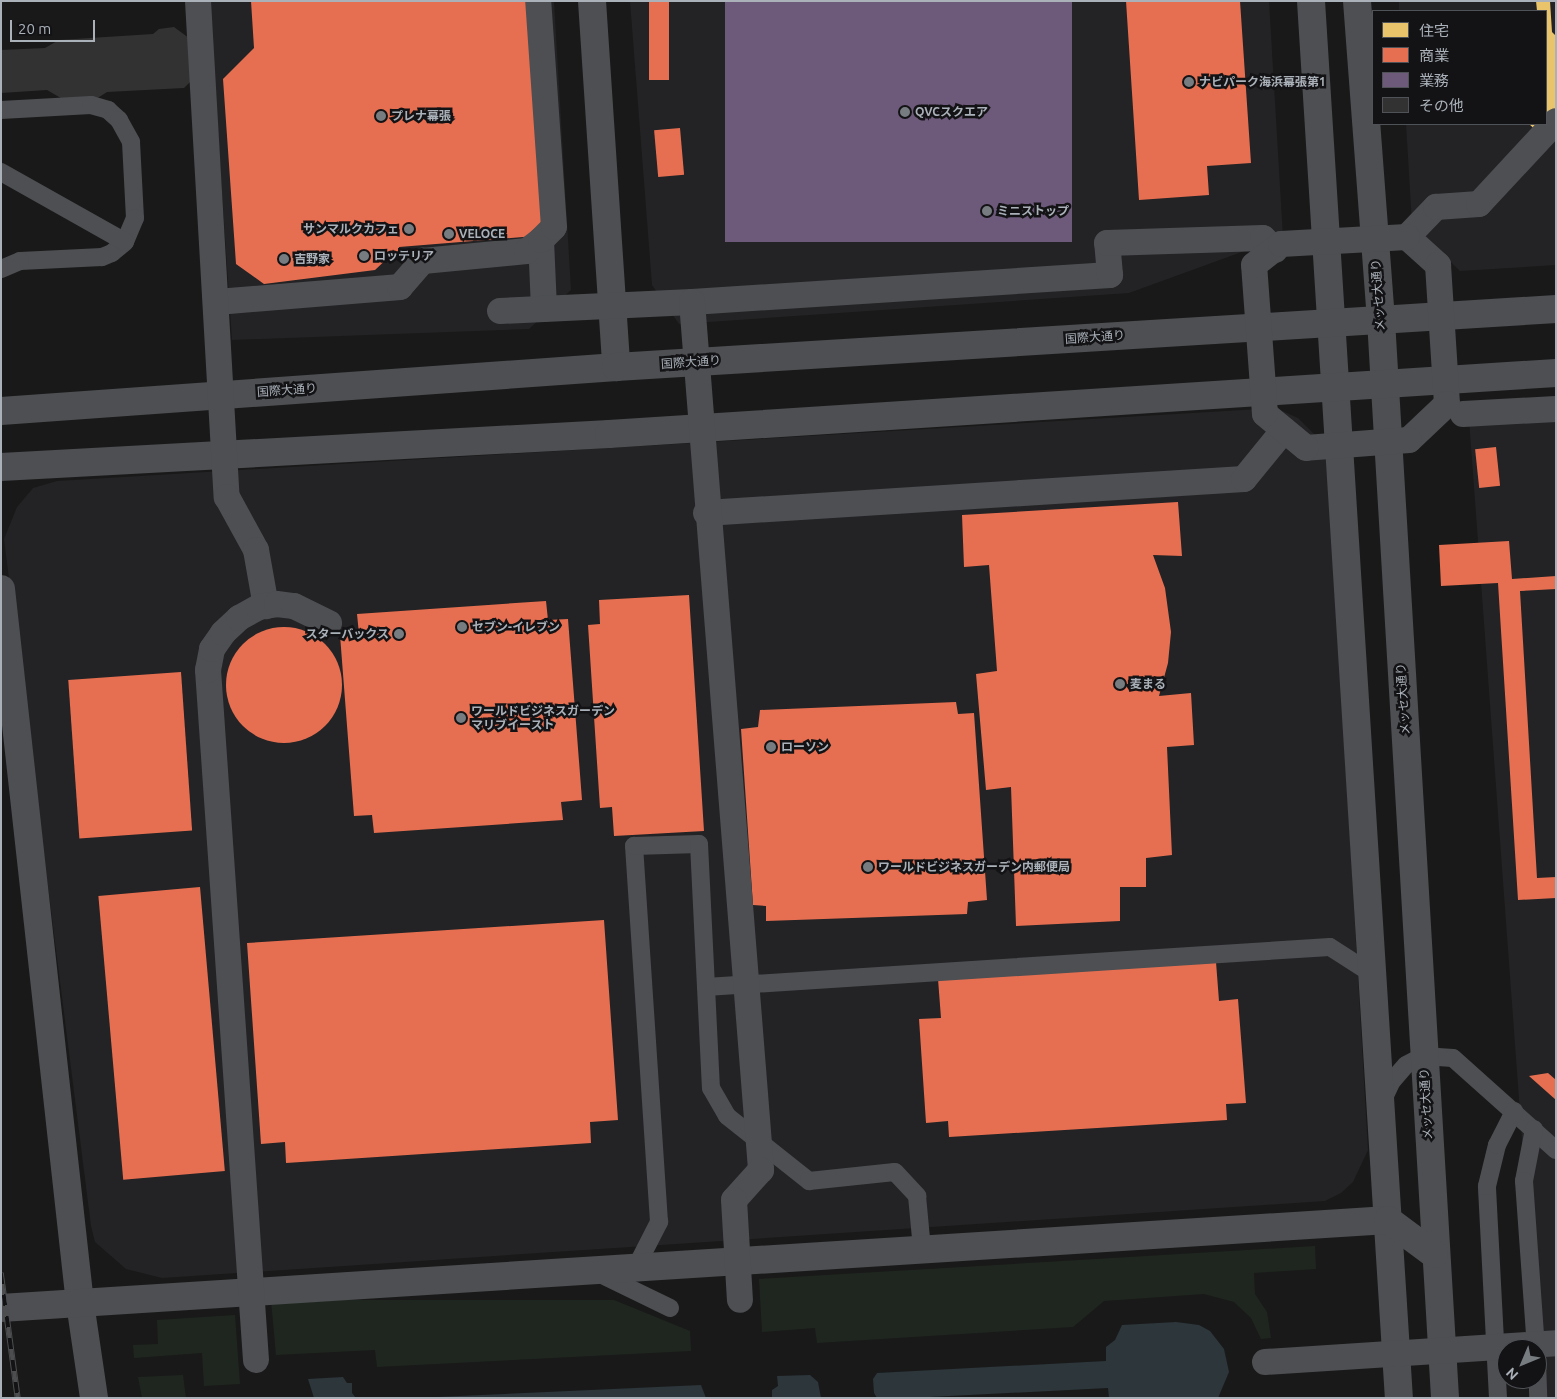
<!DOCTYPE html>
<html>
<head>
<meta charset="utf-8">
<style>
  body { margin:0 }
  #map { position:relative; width:1557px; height:1399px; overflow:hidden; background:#191919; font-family:Ubuntu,"Noto Sans JP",sans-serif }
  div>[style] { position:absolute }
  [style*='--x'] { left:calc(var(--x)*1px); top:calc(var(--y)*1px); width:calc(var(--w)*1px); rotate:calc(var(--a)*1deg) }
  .built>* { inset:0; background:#232325 }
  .green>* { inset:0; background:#1f261f }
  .water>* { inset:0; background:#2c363b }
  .homes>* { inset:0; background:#e9c46a }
  .shops>* { inset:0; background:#e76f51; transform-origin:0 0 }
  .round { border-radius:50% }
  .offices>* { inset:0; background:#6d597a; transform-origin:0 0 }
  .building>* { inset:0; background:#323233 }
  .service>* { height:18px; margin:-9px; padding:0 9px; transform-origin:9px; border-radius:9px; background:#4d4f52 }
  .pedestrian>* { height:26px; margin:-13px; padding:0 13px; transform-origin:13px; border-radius:13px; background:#4d4f52 }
  .minor>* { height:28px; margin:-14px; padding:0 14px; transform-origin:14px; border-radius:14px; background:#4d4f52 }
  .tertiary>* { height:28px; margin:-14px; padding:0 14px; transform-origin:14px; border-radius:14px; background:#4d4f52 }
  .rail>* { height:5.5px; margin-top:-2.75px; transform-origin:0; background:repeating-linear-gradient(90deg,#131315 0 11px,#4d4e50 0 22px); box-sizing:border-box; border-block:1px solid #4d4e50 }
  .pedestrian-bridge>* { height:26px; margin:-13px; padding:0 13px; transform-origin:13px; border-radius:13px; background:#4d4f52 }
  .dots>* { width:14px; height:14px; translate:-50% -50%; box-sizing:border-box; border:2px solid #131315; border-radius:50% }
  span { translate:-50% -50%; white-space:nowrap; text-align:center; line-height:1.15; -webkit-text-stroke:5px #131315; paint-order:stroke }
  .poi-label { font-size:12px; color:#aab1b9; font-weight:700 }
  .left { translate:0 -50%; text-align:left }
  .right { translate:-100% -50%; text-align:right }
  .street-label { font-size:12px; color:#aab1b9 }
  .frame { position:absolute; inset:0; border:2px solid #aab1b9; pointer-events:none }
  .legend { position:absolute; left:1372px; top:10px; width:175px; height:115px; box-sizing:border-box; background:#131315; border:1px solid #4f5257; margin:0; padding:6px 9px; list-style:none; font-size:15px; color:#aab1b9 }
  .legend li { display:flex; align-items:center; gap:10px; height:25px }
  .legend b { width:25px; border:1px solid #4f5257 }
  .north { position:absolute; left:1497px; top:1339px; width:50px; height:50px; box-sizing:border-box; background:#131315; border:1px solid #4f5257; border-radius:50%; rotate:225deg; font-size:14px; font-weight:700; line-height:20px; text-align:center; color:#aab1b9 }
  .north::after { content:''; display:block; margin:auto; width:18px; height:22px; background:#777c81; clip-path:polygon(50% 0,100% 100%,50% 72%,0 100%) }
  .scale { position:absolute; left:10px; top:20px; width:85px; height:22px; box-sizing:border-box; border:2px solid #aab1b9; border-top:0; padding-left:6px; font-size:15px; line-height:18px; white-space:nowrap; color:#aab1b9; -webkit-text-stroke:4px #131315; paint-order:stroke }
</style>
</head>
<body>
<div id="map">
  <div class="built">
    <i style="clip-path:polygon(209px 1px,554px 1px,571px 290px,529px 329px,232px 340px)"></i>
    <i style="clip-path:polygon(630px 1px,1269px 1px,1283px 237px,1129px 293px,679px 324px,652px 285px)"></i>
    <i style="clip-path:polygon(1399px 1px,1556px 1px,1556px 265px,1460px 271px,1412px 224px,1406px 124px,1546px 124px,1546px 11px,1399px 11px)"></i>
    <i style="clip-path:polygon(1276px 408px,1298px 418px,1318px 438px,1328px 459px,1368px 1150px,1353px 1182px,1341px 1193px,1325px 1201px,162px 1278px,126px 1269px,95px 1242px,91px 1226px,4px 539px,17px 507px,33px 488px,57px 481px)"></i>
    <i style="clip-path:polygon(1556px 414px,1556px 1398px,1541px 1398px,1469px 419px)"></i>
  </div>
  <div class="green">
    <i style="clip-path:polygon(1315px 1246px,1316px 1269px,1254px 1273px,1255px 1294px,1267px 1312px,1271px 1338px,1261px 1339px,1251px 1318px,1234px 1302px,1204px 1294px,1104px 1301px,1073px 1327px,817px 1343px,815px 1328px,762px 1332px,759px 1279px)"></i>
    <i style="clip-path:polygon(271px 1300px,614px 1300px,690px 1331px,691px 1351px,377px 1367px,375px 1350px,276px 1355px)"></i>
    <i style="clip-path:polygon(235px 1315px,240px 1384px,204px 1386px,202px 1353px,134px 1358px,133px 1345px,158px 1344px,157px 1320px)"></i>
    <i style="clip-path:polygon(183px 1375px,186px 1398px,142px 1398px,138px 1377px)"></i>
  </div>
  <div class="water">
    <i style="clip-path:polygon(1176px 1322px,1199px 1325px,1210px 1331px,1224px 1349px,1229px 1372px,1218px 1398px,1109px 1398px,1108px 1388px,910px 1398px,877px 1398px,874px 1393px,873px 1379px,877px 1373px,1106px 1361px,1106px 1347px,1115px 1340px,1122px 1325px)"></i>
    <i style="clip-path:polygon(810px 1375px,818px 1382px,821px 1398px,772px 1398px,772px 1390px,778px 1386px,777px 1376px)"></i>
    <i style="clip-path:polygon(343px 1377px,347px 1383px,352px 1383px,352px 1393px,356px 1398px,314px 1398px,308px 1379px)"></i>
    <i style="clip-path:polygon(701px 1385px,706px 1398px,414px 1398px)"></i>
  </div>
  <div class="homes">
    <i style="clip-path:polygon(1536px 1px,1550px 1px,1552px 32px,1556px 36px,1556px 135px,1549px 142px,1529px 124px,1546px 124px,1546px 11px,1537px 11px)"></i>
  </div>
  <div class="shops">
    <i style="clip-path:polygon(251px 1px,528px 1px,549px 222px,535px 236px,399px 247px,398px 254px,391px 255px,375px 270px,264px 284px,236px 264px,223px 79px,254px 48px)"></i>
    <i style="left:649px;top:1px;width:20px;height:79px"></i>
    <i style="clip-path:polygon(1126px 1px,1240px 1px,1251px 163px,1207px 166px,1209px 195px,1139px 200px)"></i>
    <i style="left:680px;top:128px;width:47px;height:26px;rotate:85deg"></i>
    <i style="left:1496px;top:447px;width:39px;height:21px;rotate:84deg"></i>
    <i style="clip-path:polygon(1178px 502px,1182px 556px,1153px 555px,1165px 588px,1171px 632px,1168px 663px,1159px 696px,1191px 693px,1194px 745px,1167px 747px,1172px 855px,1146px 858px,1146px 887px,1120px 887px,1120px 921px,1016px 926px,1011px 787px,986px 790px,976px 674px,997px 671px,989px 565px,964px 567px,962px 515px)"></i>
    <i style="clip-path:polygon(1509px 541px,1512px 579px,1556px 576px,1556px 589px,1520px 591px,1537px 878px,1556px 877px,1556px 898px,1518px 900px,1498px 583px,1441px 586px,1439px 545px)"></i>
    <i style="clip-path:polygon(689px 595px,704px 831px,614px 836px,612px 807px,600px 808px,588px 625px,600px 624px,599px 600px)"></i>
    <i style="clip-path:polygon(546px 601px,548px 620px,568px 619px,582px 800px,561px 802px,563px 820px,374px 833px,372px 815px,354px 816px,340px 635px,359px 634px,357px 614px)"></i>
    <i class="round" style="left:226px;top:627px;width:116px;height:116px"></i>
    <i style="left:181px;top:672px;width:159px;height:113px;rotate:86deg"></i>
    <i style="clip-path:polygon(956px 702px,958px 714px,974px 713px,987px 900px,968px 902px,967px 914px,766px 921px,766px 906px,753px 905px,741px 729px,758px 727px,760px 710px)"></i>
    <i style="left:200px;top:887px;width:285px;height:102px;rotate:85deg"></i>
    <i style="clip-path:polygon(604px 920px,618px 1120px,590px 1122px,591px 1143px,286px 1163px,285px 1142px,261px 1144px,247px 943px)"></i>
    <i style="clip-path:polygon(1216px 962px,1219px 1001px,1238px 999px,1246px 1103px,1226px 1104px,1227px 1120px,949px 1137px,948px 1121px,926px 1123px,919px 1019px,941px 1018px,938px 979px)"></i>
    <i style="clip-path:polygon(1548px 1073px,1556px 1080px,1556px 1100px,1529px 1076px)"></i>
  </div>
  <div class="offices">
    <i style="left:725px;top:1px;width:347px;height:241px"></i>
  </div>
  <div class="building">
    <i style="clip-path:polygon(174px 27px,197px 44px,199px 73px,184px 88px,107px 92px,96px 99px,66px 101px,47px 90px,1px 93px,1px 50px,45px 48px,59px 40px,153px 34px,159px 29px)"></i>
  </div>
  <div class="service">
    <i style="--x:1;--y:110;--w:90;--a:-3.2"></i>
    <i style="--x:91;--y:105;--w:18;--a:16"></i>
    <i style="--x:108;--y:110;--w:15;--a:42"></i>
    <i style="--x:119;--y:120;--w:25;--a:61"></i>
    <i style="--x:131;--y:142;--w:76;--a:87"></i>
    <i style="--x:135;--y:218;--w:26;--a:113"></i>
    <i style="--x:125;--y:242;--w:17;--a:140"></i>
    <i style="--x:112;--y:253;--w:11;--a:158"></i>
    <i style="--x:102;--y:257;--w:82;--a:177.2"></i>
    <i style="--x:20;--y:261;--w:21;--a:157"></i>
    <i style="--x:1;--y:172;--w:142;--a:29.4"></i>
    <i style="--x:706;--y:987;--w:625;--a:-3.67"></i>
    <i style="--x:1330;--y:947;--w:50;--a:32.7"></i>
    <i style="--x:1382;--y:1102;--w:23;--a:-65"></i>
    <i style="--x:1392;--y:1081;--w:21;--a:-49"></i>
    <i style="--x:1406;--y:1065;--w:19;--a:-28"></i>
    <i style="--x:1423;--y:1056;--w:30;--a:4"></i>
    <i style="--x:1453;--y:1058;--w:138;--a:41.8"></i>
    <i style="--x:1534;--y:1129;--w:53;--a:100.9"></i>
    <i style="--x:1524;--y:1181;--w:168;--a:85.9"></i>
    <i style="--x:636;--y:1267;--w:51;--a:-62.9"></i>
    <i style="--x:659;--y:1222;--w:377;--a:-93.8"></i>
    <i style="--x:634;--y:846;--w:65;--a:-1.8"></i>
    <i style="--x:699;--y:844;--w:244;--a:87.2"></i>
    <i style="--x:711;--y:1088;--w:32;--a:60"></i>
    <i style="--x:727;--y:1116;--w:105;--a:38.4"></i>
    <i style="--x:809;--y:1181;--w:86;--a:-6"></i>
    <i style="--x:895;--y:1172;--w:33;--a:47"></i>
    <i style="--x:917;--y:1196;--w:53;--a:84.6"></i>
    <i style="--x:598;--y:1273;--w:80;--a:25.9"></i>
    <i style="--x:1537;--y:1361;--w:37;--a:88"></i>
    <i style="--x:1498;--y:1398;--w:212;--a:-93"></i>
    <i style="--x:1487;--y:1186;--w:42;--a:-76.3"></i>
    <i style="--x:1497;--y:1145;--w:38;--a:-63"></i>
  </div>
  <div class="pedestrian">
    <i style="--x:1407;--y:237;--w:42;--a:-46"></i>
    <i style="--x:1436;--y:207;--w:43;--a:-4"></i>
    <i style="--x:1479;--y:204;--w:113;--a:-47.1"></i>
    <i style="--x:541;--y:240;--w:69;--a:87.5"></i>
    <i style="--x:217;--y:302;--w:184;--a:-4.7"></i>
    <i style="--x:400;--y:287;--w:35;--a:-49"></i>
    <i style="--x:423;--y:261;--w:104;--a:-5.5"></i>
    <i style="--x:527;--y:251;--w:18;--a:-38"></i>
    <i style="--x:541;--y:240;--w:18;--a:-45"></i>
    <i style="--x:554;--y:227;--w:227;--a:-94"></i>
    <i style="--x:692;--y:302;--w:419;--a:-3.7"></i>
    <i style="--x:1110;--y:275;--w:32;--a:-95"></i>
    <i style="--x:1107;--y:243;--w:156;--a:-1.8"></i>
    <i style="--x:1263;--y:238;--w:17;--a:45"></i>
    <i style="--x:1463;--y:414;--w:93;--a:-3.1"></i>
    <i style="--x:706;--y:513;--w:539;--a:-3.62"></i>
    <i style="--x:1244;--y:479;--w:63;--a:-50.8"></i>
  </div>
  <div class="minor">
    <i style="--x:1;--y:589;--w:718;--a:83.69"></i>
    <i style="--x:80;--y:1303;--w:96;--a:81.6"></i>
  </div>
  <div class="tertiary">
    <i style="--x:592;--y:1;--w:367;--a:86.2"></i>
    <i style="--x:1311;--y:1;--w:1400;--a:86.4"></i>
    <i style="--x:1357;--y:1;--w:320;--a:85.7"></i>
    <i style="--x:1381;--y:320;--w:1080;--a:86.6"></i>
    <i style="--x:1;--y:411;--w:617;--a:-4.09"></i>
    <i style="--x:616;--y:367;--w:942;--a:-3.53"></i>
    <i style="--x:1;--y:467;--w:609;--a:-3.11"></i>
    <i style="--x:609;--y:434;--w:949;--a:-3.69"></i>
    <i style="--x:1;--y:1308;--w:1390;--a:-3.63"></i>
    <i style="--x:1388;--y:1220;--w:57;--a:36.5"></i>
  </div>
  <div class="rail">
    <i style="--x:1;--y:1273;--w:126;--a:82.3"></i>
  </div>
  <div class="pedestrian-bridge">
    <i style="--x:198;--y:1;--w:497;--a:86.7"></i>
    <i style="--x:227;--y:497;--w:60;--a:61.3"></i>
    <i style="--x:256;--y:550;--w:57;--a:79.9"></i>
    <i style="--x:1407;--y:237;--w:42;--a:42.1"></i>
    <i style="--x:1438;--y:265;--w:139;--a:86.3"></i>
    <i style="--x:1447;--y:404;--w:52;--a:136.5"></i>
    <i style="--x:1409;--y:440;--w:103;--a:175.6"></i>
    <i style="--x:1306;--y:448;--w:53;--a:-140.3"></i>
    <i style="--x:1265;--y:414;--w:149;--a:-94.2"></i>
    <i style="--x:1254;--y:265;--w:34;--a:-38"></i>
    <i style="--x:1281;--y:244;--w:126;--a:-3.2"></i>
    <i style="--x:500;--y:311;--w:192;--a:-2.7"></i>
    <i style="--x:692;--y:302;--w:871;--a:85.45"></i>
    <i style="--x:761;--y:1170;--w:40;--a:132"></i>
    <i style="--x:734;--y:1200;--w:100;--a:86.6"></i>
    <i style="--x:256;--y:1360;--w:692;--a:-93.98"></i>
    <i style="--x:208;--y:670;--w:21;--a:-79"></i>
    <i style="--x:212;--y:649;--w:19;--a:-55"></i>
    <i style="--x:223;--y:633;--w:22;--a:-43"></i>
    <i style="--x:239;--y:618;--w:23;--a:-29"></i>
    <i style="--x:259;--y:607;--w:18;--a:-9"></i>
    <i style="--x:277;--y:604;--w:17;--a:7"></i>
    <i style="--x:294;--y:606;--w:39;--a:26"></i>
    <i style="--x:1265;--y:1362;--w:292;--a:-3.7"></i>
  </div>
  <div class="dots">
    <i style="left:1189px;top:82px;background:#777c81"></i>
    <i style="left:905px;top:112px;background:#777c81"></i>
    <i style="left:381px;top:116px;background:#777c81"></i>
    <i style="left:987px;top:211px;background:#777c81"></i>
    <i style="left:409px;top:229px;background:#777c81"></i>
    <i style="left:449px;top:234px;background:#777c81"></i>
    <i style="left:364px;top:256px;background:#777c81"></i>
    <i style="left:284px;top:259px;background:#777c81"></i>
    <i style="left:462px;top:627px;background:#777c81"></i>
    <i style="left:399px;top:634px;background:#777c81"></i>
    <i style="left:1120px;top:684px;background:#777c81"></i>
    <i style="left:461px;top:718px;background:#777c81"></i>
    <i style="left:771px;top:747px;background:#777c81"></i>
    <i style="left:868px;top:867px;background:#777c81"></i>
  </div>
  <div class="poi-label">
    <span class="left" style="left:1199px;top:82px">ナビパーク海浜幕張第1</span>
    <span class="left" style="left:915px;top:112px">QVCスクエア</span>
    <span class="left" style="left:391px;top:116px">プレナ幕張</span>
    <span class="left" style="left:997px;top:211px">ミニストップ</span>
    <span class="right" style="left:399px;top:229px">サンマルクカフェ</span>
    <span class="left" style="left:459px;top:234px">VELOCE</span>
    <span class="left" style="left:374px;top:256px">ロッテリア</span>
    <span class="left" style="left:294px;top:259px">吉野家</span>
    <span class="left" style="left:472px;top:627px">セブン-イレブン</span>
    <span class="right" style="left:389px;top:634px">スターバックス</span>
    <span class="left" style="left:1130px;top:684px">麦まる</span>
    <span class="left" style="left:471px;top:718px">ワールドビジネスガーデン<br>マリブイースト</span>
    <span class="left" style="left:781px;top:747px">ローソン</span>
    <span class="left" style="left:878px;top:867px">ワールドビジネスガーデン内郵便局</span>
  </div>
  <div class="street-label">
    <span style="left:1378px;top:295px;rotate:-94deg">メッセ大通り</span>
    <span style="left:1095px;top:337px;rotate:-4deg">国際大通り</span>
    <span style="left:691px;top:362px;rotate:-4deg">国際大通り</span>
    <span style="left:287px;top:390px;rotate:-4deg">国際大通り</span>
    <span style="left:1403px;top:699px;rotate:-94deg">メッセ大通り</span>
    <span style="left:1426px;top:1104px;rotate:-93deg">メッセ大通り</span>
  </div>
  <div class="frame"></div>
  <ul class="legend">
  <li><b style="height:14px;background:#e9c46a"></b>住宅</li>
  <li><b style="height:14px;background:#e76f51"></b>商業</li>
  <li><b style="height:14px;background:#6d597a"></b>業務</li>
  <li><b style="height:14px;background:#323233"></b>その他</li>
  </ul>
  <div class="north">N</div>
  <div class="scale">20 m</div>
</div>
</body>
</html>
